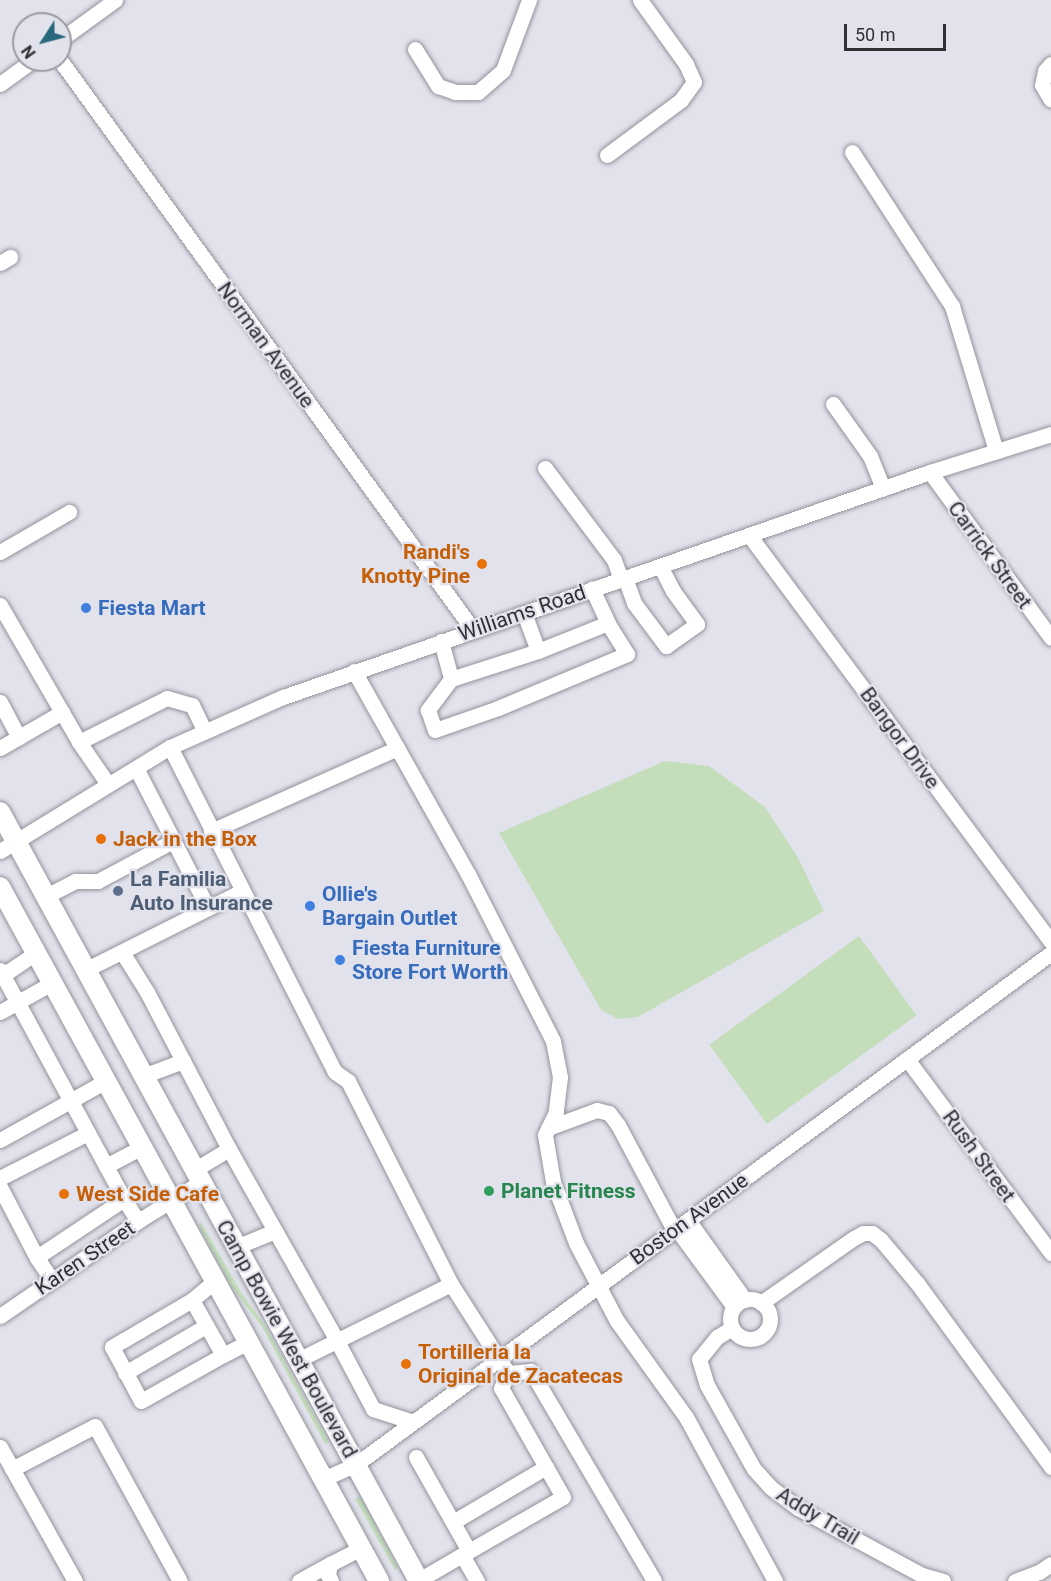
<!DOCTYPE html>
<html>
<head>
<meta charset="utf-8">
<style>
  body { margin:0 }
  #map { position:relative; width:1051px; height:1581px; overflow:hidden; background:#e2e2ec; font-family:Roboto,sans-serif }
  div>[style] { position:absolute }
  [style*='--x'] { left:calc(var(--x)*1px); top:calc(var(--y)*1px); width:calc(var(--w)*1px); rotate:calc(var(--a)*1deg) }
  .green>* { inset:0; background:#c4debc; transform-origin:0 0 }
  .roads { filter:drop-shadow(0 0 2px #93939c) drop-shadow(0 0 2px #93939c) }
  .minor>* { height:15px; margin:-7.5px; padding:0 7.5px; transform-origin:7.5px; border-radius:7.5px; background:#fff }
  .minor>.ring { margin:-7.5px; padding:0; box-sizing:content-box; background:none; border:15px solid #fff; border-radius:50% }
  .major>* { height:20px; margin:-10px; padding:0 10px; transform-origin:10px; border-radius:10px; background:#fff }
  .dots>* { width:16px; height:16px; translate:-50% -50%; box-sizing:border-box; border:3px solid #e2e2ec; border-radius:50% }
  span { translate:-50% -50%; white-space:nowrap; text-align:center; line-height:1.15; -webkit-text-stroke:4.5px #e2e2ec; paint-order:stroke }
  .street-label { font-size:21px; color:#303034 }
  .food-label { font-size:21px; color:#c56008; font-weight:700 }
  .right { translate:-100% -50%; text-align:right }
  .left { translate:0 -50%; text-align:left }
  .shop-label { font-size:21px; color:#366cbe; font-weight:700 }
  .service-label { font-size:21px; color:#4e5e75; font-weight:700 }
  .leisure-label { font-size:21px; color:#27864d; font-weight:700 }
  .north { position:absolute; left:12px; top:12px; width:60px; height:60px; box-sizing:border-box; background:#e2e2ec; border:2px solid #9b9ba2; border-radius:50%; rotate:234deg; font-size:16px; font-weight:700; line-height:24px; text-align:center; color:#303034 }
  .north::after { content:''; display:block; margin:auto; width:21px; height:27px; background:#28687d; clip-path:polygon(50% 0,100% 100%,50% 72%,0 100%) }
  .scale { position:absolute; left:844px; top:24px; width:102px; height:27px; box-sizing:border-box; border:3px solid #303034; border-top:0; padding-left:8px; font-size:18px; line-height:21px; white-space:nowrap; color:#303034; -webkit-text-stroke:4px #e2e2ec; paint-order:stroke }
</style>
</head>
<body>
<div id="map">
  <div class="green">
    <i style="clip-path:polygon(665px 761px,709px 766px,765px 807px,797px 856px,824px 911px,638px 1017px,618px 1019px,601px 1010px,596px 1001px,499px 833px)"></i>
    <i style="left:859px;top:936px;width:98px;height:185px;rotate:54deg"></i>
    <i style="clip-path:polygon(201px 1222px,241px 1292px,266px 1327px,329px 1442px,325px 1444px,262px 1327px,231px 1286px,198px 1224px)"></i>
    <i style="clip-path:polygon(360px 1496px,398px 1568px,395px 1570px,355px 1499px)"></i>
  </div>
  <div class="roads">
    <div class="minor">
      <i style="--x:60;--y:40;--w:68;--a:-36"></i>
      <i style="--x:415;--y:49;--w:44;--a:58.1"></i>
      <i style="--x:438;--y:86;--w:18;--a:19"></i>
      <i style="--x:455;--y:92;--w:23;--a:0"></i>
      <i style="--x:478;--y:92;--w:33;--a:-41"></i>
      <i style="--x:503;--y:70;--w:75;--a:-69.6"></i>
      <i style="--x:60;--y:60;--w:704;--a:54.07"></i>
      <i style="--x:1051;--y:64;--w:9;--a:131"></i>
      <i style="--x:1045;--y:71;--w:14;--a:102"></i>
      <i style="--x:1042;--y:85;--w:17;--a:59"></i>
      <i style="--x:0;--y:84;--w:41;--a:-36"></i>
      <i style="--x:852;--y:152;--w:184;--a:57"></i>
      <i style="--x:952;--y:306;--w:152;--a:73.1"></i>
      <i style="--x:607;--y:155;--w:92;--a:-36.6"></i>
      <i style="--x:681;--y:100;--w:22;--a:-54"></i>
      <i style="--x:694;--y:82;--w:20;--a:-114"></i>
      <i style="--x:686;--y:64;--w:79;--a:-125.7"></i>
      <i style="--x:0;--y:263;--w:12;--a:-31"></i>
      <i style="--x:833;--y:404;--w:64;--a:54.6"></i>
      <i style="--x:870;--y:456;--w:35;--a:68"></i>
      <i style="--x:545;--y:468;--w:115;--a:53.1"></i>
      <i style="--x:614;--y:560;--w:20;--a:70"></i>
      <i style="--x:930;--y:472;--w:205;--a:53.9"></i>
      <i style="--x:749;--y:535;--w:507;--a:53.42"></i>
      <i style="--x:0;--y:552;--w:80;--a:-30.1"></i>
      <i style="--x:625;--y:578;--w:27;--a:70"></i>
      <i style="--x:634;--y:603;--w:54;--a:53.3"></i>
      <i style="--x:666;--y:646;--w:38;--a:-35"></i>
      <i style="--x:697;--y:624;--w:41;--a:-126"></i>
      <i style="--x:673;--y:591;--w:28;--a:-117"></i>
      <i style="--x:0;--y:605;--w:158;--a:60"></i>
      <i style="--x:79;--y:742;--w:51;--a:55.4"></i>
      <i style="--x:441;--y:641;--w:39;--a:75"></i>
      <i style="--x:451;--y:679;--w:39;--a:127"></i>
      <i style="--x:428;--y:710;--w:21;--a:71"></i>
      <i style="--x:435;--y:730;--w:67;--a:-19.2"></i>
      <i style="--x:498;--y:708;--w:140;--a:-22.7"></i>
      <i style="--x:627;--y:654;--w:36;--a:-122"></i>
      <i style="--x:608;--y:623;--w:38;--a:-115"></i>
      <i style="--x:538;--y:651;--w:75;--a:-21.8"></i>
      <i style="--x:354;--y:671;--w:233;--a:60.7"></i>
      <i style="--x:468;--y:874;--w:187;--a:63"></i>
      <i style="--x:553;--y:1041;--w:37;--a:79"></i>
      <i style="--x:560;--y:1077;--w:35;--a:97"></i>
      <i style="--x:556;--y:1112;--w:25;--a:116"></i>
      <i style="--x:545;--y:1135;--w:48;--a:80.3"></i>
      <i style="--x:553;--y:1182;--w:65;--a:69.3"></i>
      <i style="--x:576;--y:1243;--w:88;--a:62.3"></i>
      <i style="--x:617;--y:1321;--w:118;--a:54.3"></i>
      <i style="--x:686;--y:1417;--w:187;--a:61.5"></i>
      <i style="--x:451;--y:679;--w:91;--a:-17.8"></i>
      <i style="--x:538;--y:651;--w:40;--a:-110.2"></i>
      <i style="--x:0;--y:702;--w:40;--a:62"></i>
      <i style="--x:79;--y:742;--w:98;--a:-26.6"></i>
      <i style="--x:167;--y:698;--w:26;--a:16"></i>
      <i style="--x:192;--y:705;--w:28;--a:64"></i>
      <i style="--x:170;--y:747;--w:364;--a:63.1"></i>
      <i style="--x:335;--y:1072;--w:16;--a:35"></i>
      <i style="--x:348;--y:1081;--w:228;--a:63.1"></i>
      <i style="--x:451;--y:1284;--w:171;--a:153.6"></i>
      <i style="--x:0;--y:748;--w:72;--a:-30.1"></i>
      <i style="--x:136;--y:768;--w:157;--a:62.8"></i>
      <i style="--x:211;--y:831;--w:204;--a:-24"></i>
      <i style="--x:0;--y:851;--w:199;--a:-31.5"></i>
      <i style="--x:170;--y:747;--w:124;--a:-23.9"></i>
      <i style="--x:283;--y:697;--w:685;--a:-19.18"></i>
      <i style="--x:930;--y:472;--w:127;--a:-17.4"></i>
      <i style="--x:46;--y:896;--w:33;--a:-27"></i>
      <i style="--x:75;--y:881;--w:23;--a:0"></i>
      <i style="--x:98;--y:881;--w:85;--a:-28.1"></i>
      <i style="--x:122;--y:952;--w:47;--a:58"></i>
      <i style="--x:147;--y:992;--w:177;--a:62.4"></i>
      <i style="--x:0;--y:970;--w:260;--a:61.6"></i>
      <i style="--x:85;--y:970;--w:176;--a:-26.7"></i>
      <i style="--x:3;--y:975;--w:40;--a:-34"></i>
      <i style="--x:0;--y:1012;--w:60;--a:-29.1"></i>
      <i style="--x:907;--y:1059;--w:242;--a:53.4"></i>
      <i style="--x:143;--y:1076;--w:43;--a:-20.6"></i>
      <i style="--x:548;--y:1128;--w:52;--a:-20.2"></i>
      <i style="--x:597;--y:1110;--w:12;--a:14"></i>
      <i style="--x:609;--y:1113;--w:15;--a:53"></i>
      <i style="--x:618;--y:1125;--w:119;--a:61.9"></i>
      <i style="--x:0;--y:1140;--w:121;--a:-29.1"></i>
      <i style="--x:106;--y:1166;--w:41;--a:-27.8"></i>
      <i style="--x:194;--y:1170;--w:41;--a:-31"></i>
      <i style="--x:229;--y:1149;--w:220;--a:60.6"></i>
      <i style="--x:337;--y:1341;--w:77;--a:62.1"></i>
      <i style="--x:373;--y:1409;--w:42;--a:18"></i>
      <i style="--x:0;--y:1178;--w:99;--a:-27.1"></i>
      <i style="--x:0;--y:1187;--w:80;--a:62.5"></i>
      <i style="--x:37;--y:1258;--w:27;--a:56"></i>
      <i style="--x:688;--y:1220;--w:98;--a:54.5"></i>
      <i style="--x:676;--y:1228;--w:98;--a:53.7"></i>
      <i style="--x:236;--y:1247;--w:42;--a:-22.3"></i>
      <i style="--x:37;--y:1257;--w:105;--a:-33.7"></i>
      <i style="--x:124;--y:1199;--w:26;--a:58"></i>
      <i style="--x:451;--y:1284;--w:106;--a:57.4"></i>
      <i style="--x:508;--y:1373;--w:23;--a:-5"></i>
      <i style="--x:531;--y:1371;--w:243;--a:59.6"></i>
      <i class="ring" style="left:730px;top:1299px;width:25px;height:25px"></i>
      <i style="--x:192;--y:1300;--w:93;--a:149.6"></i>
      <i style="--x:112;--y:1347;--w:61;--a:61.8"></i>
      <i style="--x:141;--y:1401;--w:94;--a:-29.3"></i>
      <i style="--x:223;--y:1355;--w:63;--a:-119.4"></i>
      <i style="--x:192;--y:1300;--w:30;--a:-40"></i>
      <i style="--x:761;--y:1303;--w:113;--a:-35"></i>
      <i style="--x:854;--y:1238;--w:10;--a:-29"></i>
      <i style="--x:863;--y:1233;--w:9;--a:0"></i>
      <i style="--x:872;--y:1233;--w:11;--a:38"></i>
      <i style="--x:881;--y:1240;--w:56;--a:50.1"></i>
      <i style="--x:917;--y:1283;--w:228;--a:53.9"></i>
      <i style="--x:0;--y:1316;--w:168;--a:-34.5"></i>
      <i style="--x:138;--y:1221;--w:74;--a:-31.8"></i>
      <i style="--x:732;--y:1328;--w:17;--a:149"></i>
      <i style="--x:717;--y:1337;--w:28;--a:129"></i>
      <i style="--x:699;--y:1359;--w:27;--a:73"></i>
      <i style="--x:707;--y:1385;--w:96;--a:60.8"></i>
      <i style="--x:754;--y:1469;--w:24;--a:48"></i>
      <i style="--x:770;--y:1487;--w:35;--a:37"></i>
      <i style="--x:798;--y:1508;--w:141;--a:28.4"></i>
      <i style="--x:922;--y:1575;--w:22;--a:16"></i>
      <i style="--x:223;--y:1355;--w:28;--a:-27"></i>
      <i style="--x:125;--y:1373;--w:94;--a:-30.1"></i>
      <i style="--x:0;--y:1447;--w:154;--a:60.8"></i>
      <i style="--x:416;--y:1457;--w:108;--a:60.6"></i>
      <i style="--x:12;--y:1469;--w:93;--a:-27.4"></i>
      <i style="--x:95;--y:1426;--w:177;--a:61.3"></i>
      <i style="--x:323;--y:1479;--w:35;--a:-24"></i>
      <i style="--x:355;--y:1465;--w:864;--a:-36.34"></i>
      <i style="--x:453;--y:1522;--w:108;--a:-30.6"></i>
      <i style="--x:462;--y:1555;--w:116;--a:-29.9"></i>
      <i style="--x:563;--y:1497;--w:125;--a:-119.6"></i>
      <i style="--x:501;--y:1388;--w:17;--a:-65"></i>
      <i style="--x:419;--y:1580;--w:50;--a:-30.2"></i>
      <i style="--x:462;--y:1555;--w:30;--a:60"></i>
      <i style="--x:299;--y:1581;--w:35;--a:-29"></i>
      <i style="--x:331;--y:1581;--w:7;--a:-117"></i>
      <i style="--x:328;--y:1575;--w:11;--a:-80"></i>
      <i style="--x:330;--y:1564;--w:35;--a:-27"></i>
      <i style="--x:1015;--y:1581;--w:26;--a:-21"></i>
      <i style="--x:1039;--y:1572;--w:14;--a:-34"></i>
    </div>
    <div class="major">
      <i style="--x:0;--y:812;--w:876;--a:61.42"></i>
      <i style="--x:0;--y:887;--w:791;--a:61.36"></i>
    </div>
  </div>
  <div class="dots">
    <i style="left:482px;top:564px;background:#e8710a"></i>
    <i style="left:86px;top:608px;background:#3f7fe0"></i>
    <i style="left:101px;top:839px;background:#e8710a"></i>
    <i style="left:118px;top:891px;background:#5c6f8a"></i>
    <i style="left:310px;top:906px;background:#3f7fe0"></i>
    <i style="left:340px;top:960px;background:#3f7fe0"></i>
    <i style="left:489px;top:1191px;background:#2e9e5b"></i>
    <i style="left:64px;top:1194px;background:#e8710a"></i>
    <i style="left:406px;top:1364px;background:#e8710a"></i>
  </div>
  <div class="street-label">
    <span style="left:266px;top:345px;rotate:54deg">Norman Avenue</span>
    <span style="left:990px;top:555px;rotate:54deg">Carrick Street</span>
    <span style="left:522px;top:613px;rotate:-19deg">Williams Road</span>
    <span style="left:900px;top:738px;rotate:54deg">Bangor Drive</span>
    <span style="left:979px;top:1156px;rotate:54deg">Rush Street</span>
    <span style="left:689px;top:1219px;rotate:-36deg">Boston Avenue</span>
    <span style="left:85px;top:1258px;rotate:-34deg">Karen Street</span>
    <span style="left:287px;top:1339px;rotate:61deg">Camp Bowie West Boulevard</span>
    <span style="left:818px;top:1516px;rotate:31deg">Addy Trail</span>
  </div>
  <div class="food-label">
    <span class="right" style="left:470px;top:564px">Randi's<br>Knotty Pine</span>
    <span class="left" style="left:113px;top:839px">Jack in the Box</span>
    <span class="left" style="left:76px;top:1194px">West Side Cafe</span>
    <span class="left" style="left:418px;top:1364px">Tortilleria la<br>Original de Zacatecas</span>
  </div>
  <div class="shop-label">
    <span class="left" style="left:98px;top:608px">Fiesta Mart</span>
    <span class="left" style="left:322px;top:906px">Ollie's<br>Bargain Outlet</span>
    <span class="left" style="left:352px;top:960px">Fiesta Furniture<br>Store Fort Worth</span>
  </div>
  <div class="service-label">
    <span class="left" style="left:130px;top:891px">La Familia<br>Auto Insurance</span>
  </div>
  <div class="leisure-label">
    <span class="left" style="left:501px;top:1191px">Planet Fitness</span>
  </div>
  <div class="north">N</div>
  <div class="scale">50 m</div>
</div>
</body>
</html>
